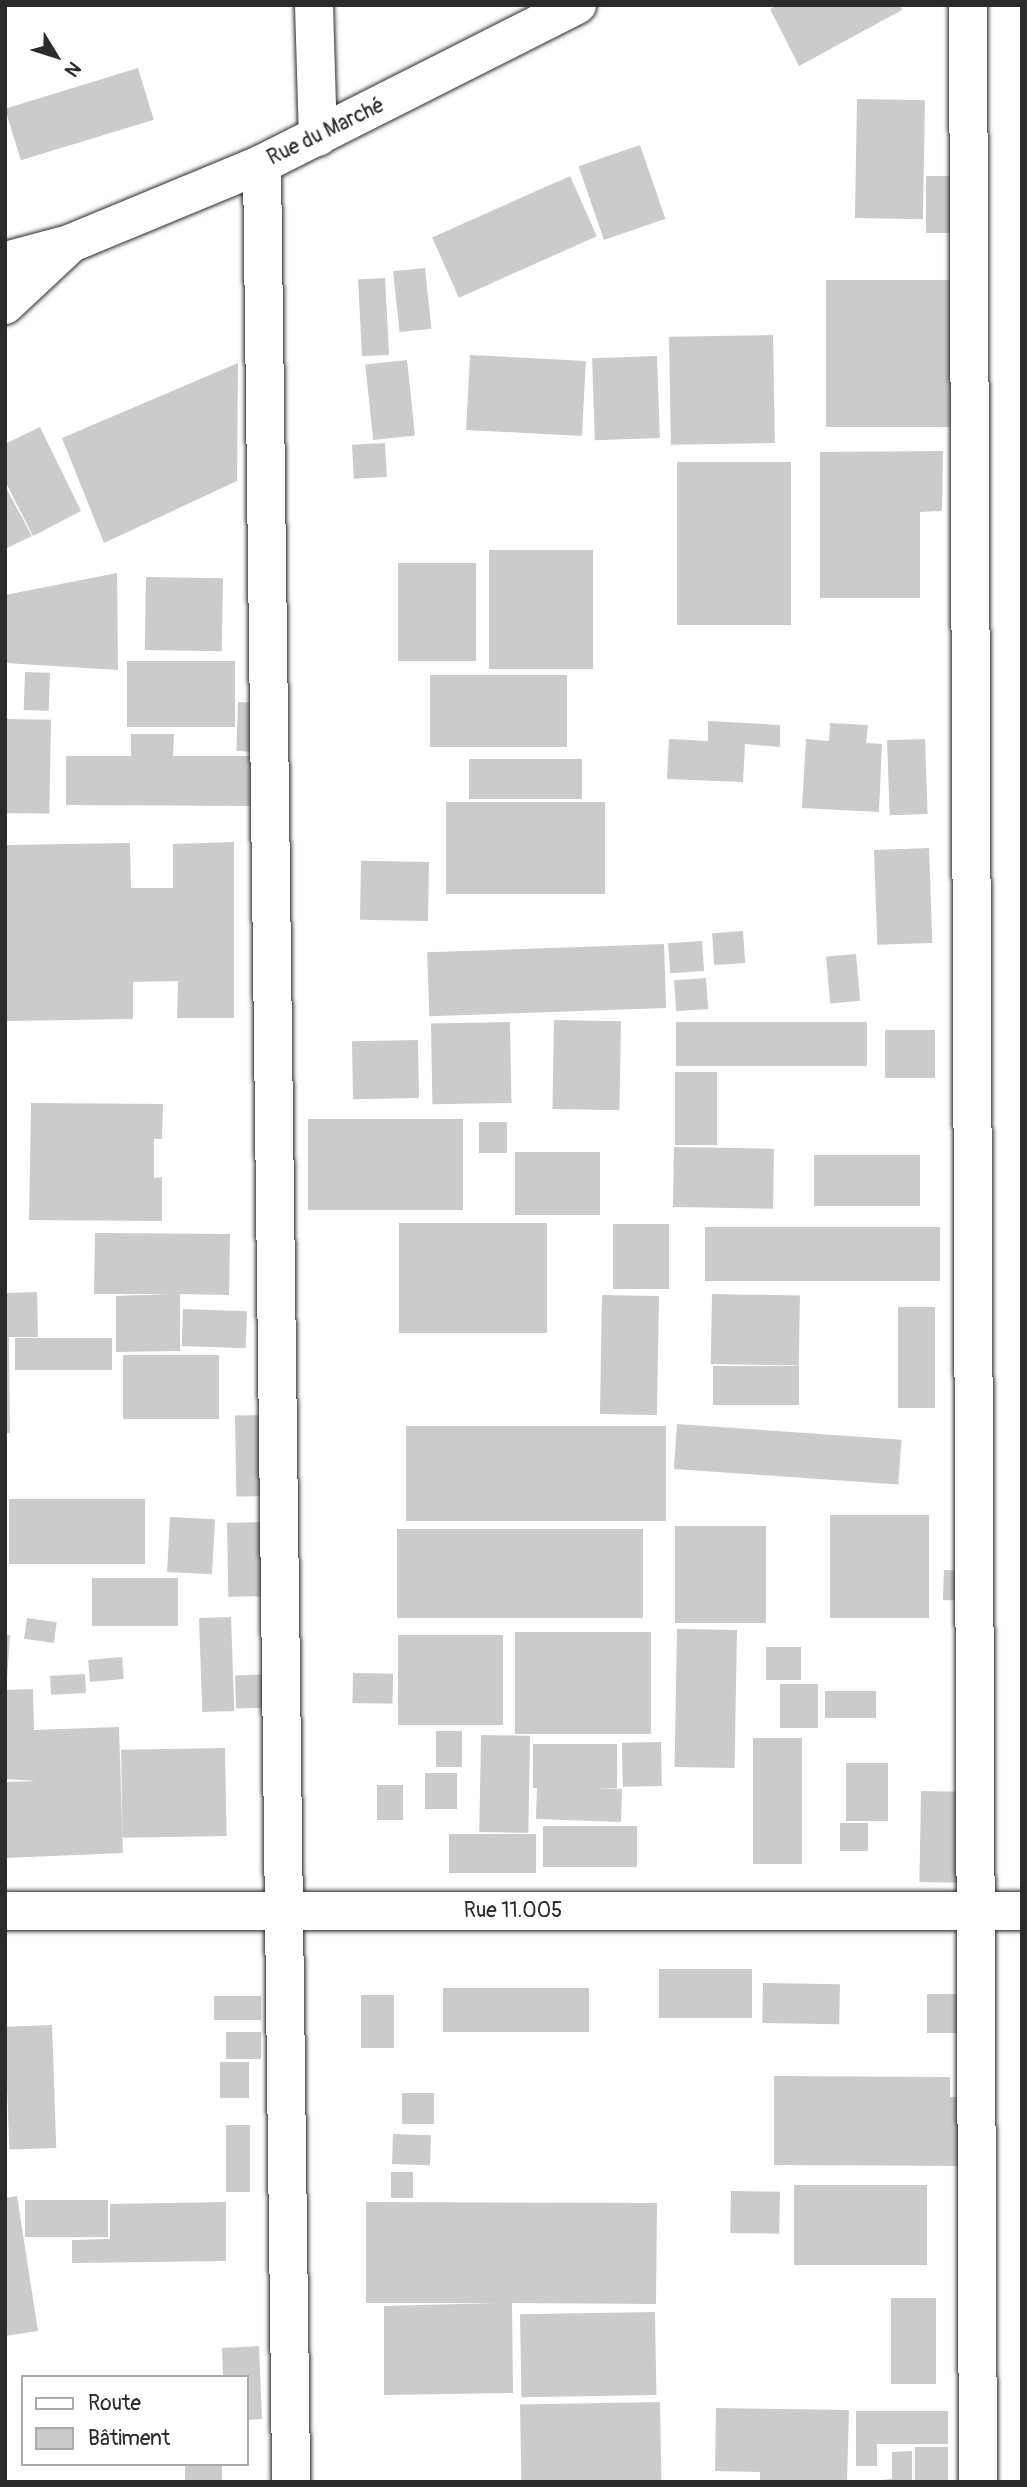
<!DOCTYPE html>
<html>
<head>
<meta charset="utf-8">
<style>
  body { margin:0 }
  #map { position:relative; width:1027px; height:2487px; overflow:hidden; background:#fff; font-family:Pangolin,sans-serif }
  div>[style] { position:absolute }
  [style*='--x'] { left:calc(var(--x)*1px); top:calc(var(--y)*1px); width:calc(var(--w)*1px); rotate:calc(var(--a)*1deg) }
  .building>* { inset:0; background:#cbcbcb; transform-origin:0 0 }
  .roads { filter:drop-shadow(0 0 2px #2b2b2b) drop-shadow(0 0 2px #2b2b2b) }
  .minor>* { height:38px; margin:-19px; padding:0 19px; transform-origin:19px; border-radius:19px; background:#fff }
  .secondary>* { height:38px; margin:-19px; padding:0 19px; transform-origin:19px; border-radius:19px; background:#fff }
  span { translate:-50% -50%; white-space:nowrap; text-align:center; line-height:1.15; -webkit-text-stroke:7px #fff; paint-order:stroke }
  .street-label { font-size:21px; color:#2b2b2b }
  .frame { position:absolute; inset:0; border:7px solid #2b2b2b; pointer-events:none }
  .legend { position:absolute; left:21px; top:2375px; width:228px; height:91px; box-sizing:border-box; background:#fff; border:2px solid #aaa; margin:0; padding:9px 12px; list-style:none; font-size:21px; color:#2b2b2b }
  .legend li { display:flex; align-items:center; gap:14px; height:35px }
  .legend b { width:35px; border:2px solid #aaa }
  .north { position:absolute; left:21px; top:21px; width:70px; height:70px; -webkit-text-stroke:5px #fff; paint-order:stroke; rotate:128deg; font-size:19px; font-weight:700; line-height:28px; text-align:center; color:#2b2b2b }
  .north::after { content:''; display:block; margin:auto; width:24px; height:32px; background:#2b2b2b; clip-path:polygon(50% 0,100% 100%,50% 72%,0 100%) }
</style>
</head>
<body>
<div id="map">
  <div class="building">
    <i style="clip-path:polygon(777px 5px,900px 5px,902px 10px,799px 66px,770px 9px)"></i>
    <i style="left:138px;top:68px;width:54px;height:139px;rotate:73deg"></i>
    <i style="left:857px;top:99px;width:68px;height:119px;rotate:1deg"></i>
    <i style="left:640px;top:145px;width:78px;height:65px;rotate:71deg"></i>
    <i style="left:570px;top:176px;width:66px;height:151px;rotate:66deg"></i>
    <i style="left:926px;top:176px;width:41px;height:57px"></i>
    <i style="left:425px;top:268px;width:61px;height:32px;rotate:84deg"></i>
    <i style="left:385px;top:278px;width:77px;height:27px;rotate:87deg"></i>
    <i style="left:826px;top:280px;width:135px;height:147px"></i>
    <i style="left:773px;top:335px;width:108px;height:104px;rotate:89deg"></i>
    <i style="left:470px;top:355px;width:116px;height:75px;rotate:3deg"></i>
    <i style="left:657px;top:356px;width:82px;height:65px;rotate:88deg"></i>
    <i style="left:407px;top:360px;width:76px;height:42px;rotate:84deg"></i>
    <i style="clip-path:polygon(238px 363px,237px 481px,104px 543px,62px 438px)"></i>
    <i style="clip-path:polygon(40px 427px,81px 511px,33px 536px,5px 481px,5px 444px)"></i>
    <i style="left:385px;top:443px;width:34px;height:33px;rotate:87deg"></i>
    <i style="clip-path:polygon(943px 451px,942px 511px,920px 512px,920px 598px,820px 598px,820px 452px)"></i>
    <i style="left:791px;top:462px;width:163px;height:114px;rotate:90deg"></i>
    <i style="clip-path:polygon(5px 486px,32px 536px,5px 549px)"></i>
    <i style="left:489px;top:550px;width:104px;height:119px"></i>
    <i style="left:398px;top:563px;width:78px;height:98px"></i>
    <i style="clip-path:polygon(117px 573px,118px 670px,5px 663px,5px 595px)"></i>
    <i style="left:146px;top:577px;width:77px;height:73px;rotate:1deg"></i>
    <i style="left:235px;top:661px;width:66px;height:108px;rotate:90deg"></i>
    <i style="left:25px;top:672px;width:25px;height:38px;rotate:2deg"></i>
    <i style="left:430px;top:675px;width:137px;height:72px"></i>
    <i style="left:238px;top:702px;width:37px;height:49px;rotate:2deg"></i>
    <i style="left:5px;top:719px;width:46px;height:94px;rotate:1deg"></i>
    <i style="clip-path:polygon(708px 721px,780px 725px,780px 747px,745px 744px,743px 782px,667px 779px,669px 739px,708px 741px)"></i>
    <i style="clip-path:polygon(830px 723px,868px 725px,866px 743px,882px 744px,879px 812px,802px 808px,806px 739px,829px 741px)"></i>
    <i style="clip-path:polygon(131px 734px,174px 734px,173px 756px,250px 756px,250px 806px,66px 805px,66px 756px,131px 756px)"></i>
    <i style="left:925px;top:739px;width:75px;height:38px;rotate:88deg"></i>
    <i style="left:469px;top:759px;width:113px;height:40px"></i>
    <i style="left:446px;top:802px;width:159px;height:92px"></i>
    <i style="clip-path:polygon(234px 842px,234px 1018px,177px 1018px,178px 981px,133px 982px,133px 1019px,7px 1021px,6px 845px,130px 843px,131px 888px,173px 888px,173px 844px)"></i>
    <i style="left:929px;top:848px;width:95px;height:55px;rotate:88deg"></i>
    <i style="left:429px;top:862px;width:59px;height:68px;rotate:91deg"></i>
    <i style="left:743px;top:931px;width:32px;height:31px;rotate:86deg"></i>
    <i style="left:702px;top:941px;width:30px;height:34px;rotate:86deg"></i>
    <i style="left:664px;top:944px;width:64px;height:237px;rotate:88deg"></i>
    <i style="left:856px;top:954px;width:47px;height:30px;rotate:85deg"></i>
    <i style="left:706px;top:978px;width:31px;height:32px;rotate:86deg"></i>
    <i style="left:554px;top:1020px;width:67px;height:89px;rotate:1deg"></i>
    <i style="left:510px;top:1022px;width:81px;height:79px;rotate:89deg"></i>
    <i style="left:676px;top:1022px;width:191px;height:44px"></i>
    <i style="left:885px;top:1030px;width:50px;height:48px"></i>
    <i style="left:418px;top:1040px;width:58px;height:66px;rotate:89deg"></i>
    <i style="left:675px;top:1072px;width:42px;height:73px"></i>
    <i style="clip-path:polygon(31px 1103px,163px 1104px,162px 1139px,154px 1139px,154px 1178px,162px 1177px,162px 1221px,29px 1220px)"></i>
    <i style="left:308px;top:1119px;width:155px;height:91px"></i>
    <i style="left:479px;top:1122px;width:28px;height:31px"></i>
    <i style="left:674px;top:1147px;width:100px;height:60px;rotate:1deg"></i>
    <i style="left:600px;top:1152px;width:63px;height:85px;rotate:90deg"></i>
    <i style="left:814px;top:1155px;width:106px;height:51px"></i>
    <i style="left:399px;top:1223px;width:148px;height:110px"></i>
    <i style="left:613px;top:1224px;width:56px;height:65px"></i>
    <i style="left:705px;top:1227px;width:235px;height:54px"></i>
    <i style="clip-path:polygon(95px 1233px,230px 1234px,229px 1295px,180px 1294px,180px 1351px,116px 1352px,116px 1296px,170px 1294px,94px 1294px)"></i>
    <i style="clip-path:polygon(37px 1292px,38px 1337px,9px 1337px,10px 1433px,5px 1433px,5px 1293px)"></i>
    <i style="left:712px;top:1294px;width:88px;height:70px;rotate:1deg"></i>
    <i style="left:602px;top:1295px;width:57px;height:119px;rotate:1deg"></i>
    <i style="left:935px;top:1307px;width:101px;height:37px;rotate:90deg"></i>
    <i style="left:183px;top:1309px;width:64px;height:37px;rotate:2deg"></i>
    <i style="left:112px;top:1338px;width:32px;height:97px;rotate:90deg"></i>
    <i style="left:219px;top:1355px;width:64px;height:96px;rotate:90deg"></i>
    <i style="left:713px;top:1366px;width:86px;height:39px"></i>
    <i style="left:270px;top:1415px;width:81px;height:35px;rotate:89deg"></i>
    <i style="left:677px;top:1424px;width:225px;height:45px;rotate:4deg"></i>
    <i style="left:406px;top:1426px;width:260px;height:95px"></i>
    <i style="left:9px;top:1499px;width:136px;height:65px"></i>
    <i style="left:830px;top:1515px;width:99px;height:103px"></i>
    <i style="left:170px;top:1517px;width:45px;height:55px;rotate:3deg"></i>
    <i style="left:275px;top:1522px;width:74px;height:48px;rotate:89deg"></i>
    <i style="left:675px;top:1526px;width:91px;height:97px"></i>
    <i style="left:397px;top:1529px;width:246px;height:89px"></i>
    <i style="left:944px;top:1570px;width:26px;height:30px;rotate:2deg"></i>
    <i style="left:92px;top:1578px;width:86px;height:48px"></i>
    <i style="left:231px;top:1617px;width:94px;height:32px;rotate:88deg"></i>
    <i style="left:27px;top:1618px;width:30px;height:21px;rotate:8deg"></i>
    <i style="left:677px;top:1629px;width:60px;height:138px;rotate:1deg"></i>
    <i style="left:515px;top:1632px;width:136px;height:102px"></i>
    <i style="clip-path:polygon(5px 1635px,10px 1635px,7px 1678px,5px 1678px)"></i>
    <i style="left:398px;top:1635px;width:105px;height:90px"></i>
    <i style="left:766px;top:1647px;width:35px;height:33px"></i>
    <i style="left:122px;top:1657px;width:22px;height:34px;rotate:85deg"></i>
    <i style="left:353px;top:1673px;width:40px;height:30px;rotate:1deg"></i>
    <i style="left:85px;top:1674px;width:19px;height:35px;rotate:87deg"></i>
    <i style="left:279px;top:1674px;width:33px;height:44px;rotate:88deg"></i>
    <i style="left:780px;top:1684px;width:38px;height:44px"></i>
    <i style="clip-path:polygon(33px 1689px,34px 1730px,119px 1727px,123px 1853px,5px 1858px,5px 1782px,36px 1781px,5px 1779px,5px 1690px)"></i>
    <i style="left:825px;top:1691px;width:51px;height:27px"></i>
    <i style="left:436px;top:1731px;width:26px;height:36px"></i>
    <i style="left:481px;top:1735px;width:49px;height:97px;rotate:1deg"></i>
    <i style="left:802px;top:1738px;width:126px;height:49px;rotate:90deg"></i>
    <i style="left:661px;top:1742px;width:44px;height:39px;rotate:89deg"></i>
    <i style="left:533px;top:1744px;width:84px;height:44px"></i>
    <i style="left:225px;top:1748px;width:88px;height:104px;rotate:89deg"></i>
    <i style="left:846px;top:1763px;width:42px;height:58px"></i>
    <i style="left:425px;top:1773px;width:32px;height:36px"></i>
    <i style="left:377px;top:1785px;width:26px;height:35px"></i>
    <i style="left:622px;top:1789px;width:33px;height:85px;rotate:92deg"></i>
    <i style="left:921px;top:1791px;width:40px;height:91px;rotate:1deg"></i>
    <i style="left:840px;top:1823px;width:28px;height:28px"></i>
    <i style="left:543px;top:1826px;width:94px;height:41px"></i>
    <i style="left:449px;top:1834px;width:87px;height:39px"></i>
    <i style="left:659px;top:1969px;width:93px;height:49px"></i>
    <i style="left:763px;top:1983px;width:77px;height:40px;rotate:1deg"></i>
    <i style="left:443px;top:1988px;width:146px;height:44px"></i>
    <i style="left:927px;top:1994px;width:40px;height:39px"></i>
    <i style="left:361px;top:1995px;width:33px;height:53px"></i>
    <i style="left:214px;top:1996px;width:47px;height:24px"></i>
    <i style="left:52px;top:2025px;width:123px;height:47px;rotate:88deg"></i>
    <i style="left:261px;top:2032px;width:27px;height:35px;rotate:90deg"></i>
    <i style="left:220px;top:2062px;width:29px;height:36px"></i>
    <i style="clip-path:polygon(774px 2076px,950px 2077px,950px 2097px,969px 2096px,969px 2166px,774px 2165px)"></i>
    <i style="left:402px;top:2093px;width:32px;height:31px"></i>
    <i style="left:250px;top:2125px;width:67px;height:24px;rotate:90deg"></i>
    <i style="left:393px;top:2134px;width:38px;height:30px;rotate:2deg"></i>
    <i style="left:391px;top:2172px;width:22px;height:26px"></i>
    <i style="left:794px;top:2185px;width:133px;height:80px"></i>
    <i style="left:731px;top:2191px;width:49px;height:42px;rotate:1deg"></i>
    <i style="clip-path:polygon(17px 2196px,38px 2331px,5px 2336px,5px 2198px)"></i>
    <i style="left:25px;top:2200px;width:83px;height:37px"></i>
    <i style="clip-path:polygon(226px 2202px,226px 2261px,72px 2263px,72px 2240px,110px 2239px,110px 2204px)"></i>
    <i style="clip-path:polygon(366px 2202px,657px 2203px,656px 2304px,512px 2303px,513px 2393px,384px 2395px,384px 2306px,496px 2303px,366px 2303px)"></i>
    <i style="left:936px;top:2298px;width:86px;height:45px;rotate:90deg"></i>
    <i style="left:655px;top:2312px;width:83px;height:135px;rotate:89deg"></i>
    <i style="clip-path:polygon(259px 2346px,262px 2419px,247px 2420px,247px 2377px,223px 2377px,222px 2348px)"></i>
    <i style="left:660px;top:2402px;width:80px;height:140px;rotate:89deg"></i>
    <i style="clip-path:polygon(716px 2408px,849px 2410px,847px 2482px,760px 2482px,760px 2472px,715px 2471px)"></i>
    <i style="clip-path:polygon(856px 2411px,948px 2411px,948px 2444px,877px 2444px,877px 2466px,856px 2466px)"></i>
    <i style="left:948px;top:2447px;width:35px;height:33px;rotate:90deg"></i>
    <i style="clip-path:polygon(912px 2451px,912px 2482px,859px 2482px,892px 2479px,892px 2452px)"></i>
    <i style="left:185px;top:2464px;width:37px;height:18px"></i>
  </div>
  <div class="roads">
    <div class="minor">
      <i style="--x:314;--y:5;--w:132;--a:88.3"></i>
      <i style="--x:968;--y:5;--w:2477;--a:89.77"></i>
      <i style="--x:262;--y:164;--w:2318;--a:89.28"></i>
      <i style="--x:5;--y:1911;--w:1017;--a:0"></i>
    </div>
    <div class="secondary">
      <i style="--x:5;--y:261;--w:66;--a:-14.9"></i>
      <i style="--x:69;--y:244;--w:209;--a:-22.5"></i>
      <i style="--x:262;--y:164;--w:353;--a:-26.8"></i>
      <i style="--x:5;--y:305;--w:86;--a:-43.1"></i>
    </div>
  </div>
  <div class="street-label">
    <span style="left:326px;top:132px;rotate:-26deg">Rue du Marché</span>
    <span style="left:513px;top:1911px">Rue 11.005</span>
  </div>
  <div class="frame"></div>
  <ul class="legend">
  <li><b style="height:9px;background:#fff"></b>Route</li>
  <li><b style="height:19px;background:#cbcbcb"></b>Bâtiment</li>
  </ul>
  <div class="north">N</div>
</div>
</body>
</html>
